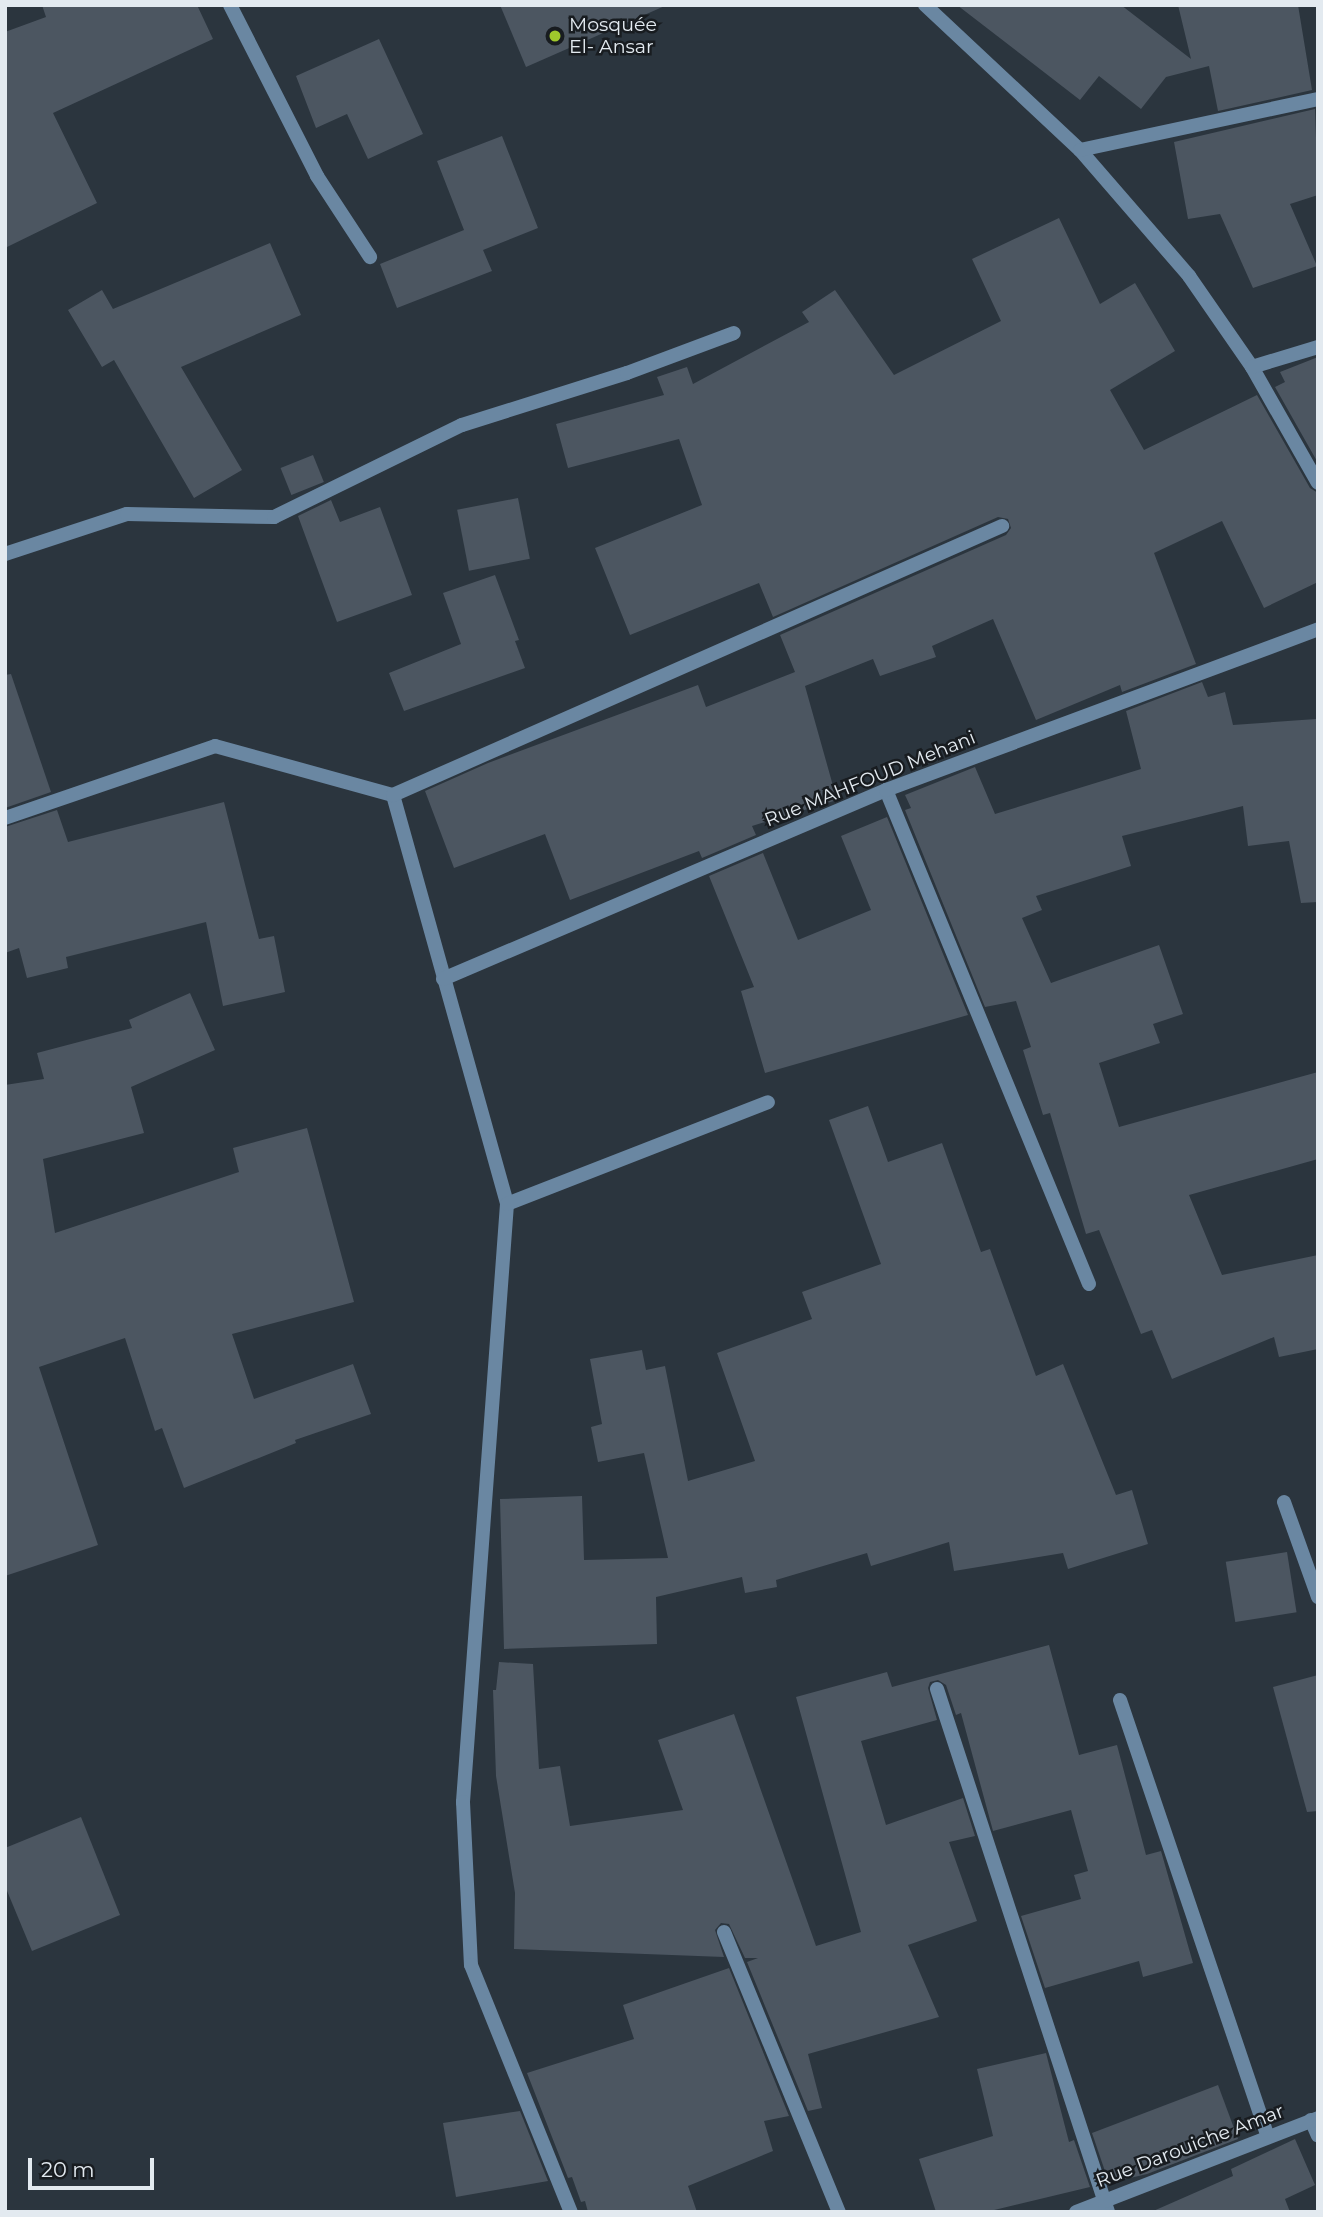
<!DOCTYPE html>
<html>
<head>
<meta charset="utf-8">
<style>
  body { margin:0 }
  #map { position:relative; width:1323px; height:2217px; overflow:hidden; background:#2b353e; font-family:Montserrat,sans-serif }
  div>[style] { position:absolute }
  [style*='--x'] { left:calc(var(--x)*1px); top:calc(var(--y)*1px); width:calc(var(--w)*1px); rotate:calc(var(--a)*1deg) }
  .building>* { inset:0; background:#4c5661; transform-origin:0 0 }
  .minor>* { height:14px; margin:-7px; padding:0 7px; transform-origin:7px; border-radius:7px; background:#6a87a2 }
  .dots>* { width:19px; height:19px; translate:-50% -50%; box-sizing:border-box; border:4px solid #181c20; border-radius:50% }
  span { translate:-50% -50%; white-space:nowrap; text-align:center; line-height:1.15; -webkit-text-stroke:5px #181c20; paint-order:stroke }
  .poi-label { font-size:19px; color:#e3eaf0 }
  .left { translate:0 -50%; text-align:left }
  .street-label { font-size:19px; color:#e3eaf0 }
  .frame { position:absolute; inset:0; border:7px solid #e3eaf0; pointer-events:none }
  .scale { position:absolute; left:28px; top:2158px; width:126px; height:32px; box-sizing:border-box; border:4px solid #e3eaf0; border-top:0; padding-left:9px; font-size:21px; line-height:24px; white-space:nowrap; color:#e3eaf0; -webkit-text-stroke:5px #181c20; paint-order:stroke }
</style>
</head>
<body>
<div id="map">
  <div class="building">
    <i style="clip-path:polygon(42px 5px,197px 5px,213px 39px,53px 113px,97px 203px,5px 248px,5px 32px,46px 17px)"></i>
    <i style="clip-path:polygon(500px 5px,667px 5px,526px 67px)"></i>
    <i style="clip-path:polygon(957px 5px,1121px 5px,1191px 59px,1178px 5px,1298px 5px,1312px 90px,1218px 111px,1209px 66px,1166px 77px,1141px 109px,1099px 76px,1080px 100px)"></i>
    <i style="clip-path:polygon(379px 39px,423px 134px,368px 159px,347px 114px,316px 128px,296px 76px)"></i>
    <i style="clip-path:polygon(1315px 109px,1318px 195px,1290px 204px,1317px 266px,1253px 288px,1220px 214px,1188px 219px,1174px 142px)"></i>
    <i style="clip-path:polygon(502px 136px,538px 228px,483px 250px,492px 271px,397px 308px,380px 264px,464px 230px,437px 161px)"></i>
    <i style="clip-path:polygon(1059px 218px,1100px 304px,1135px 283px,1175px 351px,1110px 390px,1144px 450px,1257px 395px,1310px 488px,1318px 493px,1318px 582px,1264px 608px,1222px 521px,1154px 553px,1196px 664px,1122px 692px,1120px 685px,1036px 720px,993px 619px,932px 646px,936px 657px,880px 676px,873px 659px,805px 686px,837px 800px,752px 826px,756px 835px,702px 858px,699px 851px,570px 900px,545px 834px,454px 868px,425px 791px,488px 763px,698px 685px,706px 707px,795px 672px,780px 635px,1006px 535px,1011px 528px,1008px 519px,998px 517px,773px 617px,759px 583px,630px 635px,595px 548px,702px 505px,679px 439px,568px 468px,556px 424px,664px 395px,657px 377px,687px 367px,693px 384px,809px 322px,802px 312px,835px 290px,894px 375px,1001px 321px,972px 259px)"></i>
    <i style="clip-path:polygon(270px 243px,301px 315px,181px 367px,242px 470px,194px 498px,114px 360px,102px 367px,68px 310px,102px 290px,113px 309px)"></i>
    <i style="clip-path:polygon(1318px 357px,1318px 463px,1275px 387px,1285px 382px,1280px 372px)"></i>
    <i style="left:313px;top:455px;width:29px;height:35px;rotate:68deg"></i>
    <i style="left:518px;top:498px;width:62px;height:62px;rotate:79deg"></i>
    <i style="clip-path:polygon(331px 500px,340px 522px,380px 507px,412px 595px,337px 622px,298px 516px)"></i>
    <i style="clip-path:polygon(495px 575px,519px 640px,515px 641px,525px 668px,404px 711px,389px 673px,461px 644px,443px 593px)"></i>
    <i style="clip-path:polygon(11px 674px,51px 792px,5px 808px,5px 675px)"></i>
    <i style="clip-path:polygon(1202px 682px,1208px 697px,1225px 692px,1233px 725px,1316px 719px,1318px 902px,1301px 903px,1289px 841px,1248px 846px,1243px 806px,1122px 836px,1131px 866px,1036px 896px,1042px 910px,1022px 918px,1051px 983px,1159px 945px,1183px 1014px,1153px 1024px,1160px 1043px,1099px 1063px,1119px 1127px,1318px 1072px,1318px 1159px,1189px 1195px,1222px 1275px,1318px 1255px,1318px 1349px,1279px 1357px,1274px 1337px,1172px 1379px,1152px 1330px,1141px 1334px,1099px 1230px,1086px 1234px,1050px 1113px,1043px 1115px,1023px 1050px,1031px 1047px,1016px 1001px,985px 1007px,905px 810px,911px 808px,905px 795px,975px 767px,995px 814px,1141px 769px,1126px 711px)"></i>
    <i style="clip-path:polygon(224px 802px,259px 939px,274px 936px,285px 992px,223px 1006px,206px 922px,66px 957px,68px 968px,27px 978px,19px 948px,5px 953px,5px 827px,57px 810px,68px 842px)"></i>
    <i style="clip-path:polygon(887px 817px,968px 1015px,765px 1073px,741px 991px,754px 987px,709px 876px,763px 853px,798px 940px,871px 910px,841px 836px)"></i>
    <i style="clip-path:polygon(190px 993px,215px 1050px,131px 1087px,144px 1133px,43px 1159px,55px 1233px,239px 1172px,233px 1148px,307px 1128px,354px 1302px,232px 1334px,254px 1399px,353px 1364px,371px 1414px,295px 1440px,296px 1443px,184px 1488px,162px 1428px,155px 1431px,125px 1338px,39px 1367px,98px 1545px,5px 1576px,5px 1085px,44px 1079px,37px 1053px,132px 1028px,129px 1020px)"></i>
    <i style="clip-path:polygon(868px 1106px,888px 1162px,942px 1143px,981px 1252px,990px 1249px,1036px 1376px,1063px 1364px,1116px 1495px,1132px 1490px,1148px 1544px,1068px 1569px,1063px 1553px,954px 1571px,949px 1542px,871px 1566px,867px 1553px,776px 1580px,777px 1587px,745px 1593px,742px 1577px,656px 1597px,657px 1644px,504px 1649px,500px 1499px,582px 1496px,584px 1560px,668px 1558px,644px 1453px,598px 1462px,591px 1427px,602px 1424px,590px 1359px,642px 1350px,646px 1370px,665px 1366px,688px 1481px,755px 1461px,717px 1353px,812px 1319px,802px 1292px,881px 1264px,829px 1120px)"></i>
    <i style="left:1287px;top:1552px;width:61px;height:62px;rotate:81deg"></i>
    <i style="clip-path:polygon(1049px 1645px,1079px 1755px,1117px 1745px,1146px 1855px,1161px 1851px,1193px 1963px,1143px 1977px,1139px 1961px,1045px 1988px,1021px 1916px,1081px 1899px,1074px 1875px,1088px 1871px,1071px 1810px,993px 1831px,961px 1713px,956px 1715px,946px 1685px,938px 1680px,930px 1682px,928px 1688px,937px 1720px,861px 1741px,886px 1825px,963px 1798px,975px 1836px,949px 1842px,977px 1921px,908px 1945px,939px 2017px,808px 2054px,822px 2108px,808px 2111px,747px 1962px,758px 1958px,745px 1958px,729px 1924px,721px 1923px,715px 1930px,724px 1957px,514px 1949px,515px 1893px,496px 1776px,493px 1690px,496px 1690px,499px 1662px,533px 1664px,539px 1769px,560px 1766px,570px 1826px,683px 1810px,658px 1740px,734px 1714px,816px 1946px,861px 1932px,796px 1697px,887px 1672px,892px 1687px)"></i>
    <i style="clip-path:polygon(1318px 1675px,1318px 1811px,1307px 1812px,1273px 1687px)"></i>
    <i style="clip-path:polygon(81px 1817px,120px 1915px,32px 1951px,5px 1886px,5px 1848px)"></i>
    <i style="clip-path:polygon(729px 1968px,789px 2116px,764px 2121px,773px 2151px,688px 2186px,697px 2212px,588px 2212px,585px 2201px,581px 2202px,572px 2177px,568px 2178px,527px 2073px,634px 2039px,623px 2005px)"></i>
    <i style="clip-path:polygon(1046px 2053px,1069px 2142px,1074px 2140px,1090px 2187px,986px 2212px,936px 2212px,919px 2159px,993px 2136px,977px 2069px)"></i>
    <i style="clip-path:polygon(1218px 2085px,1238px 2139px,1147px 2174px,1109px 2183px,1092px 2133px)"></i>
    <i style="clip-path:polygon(520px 2111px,548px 2181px,456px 2197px,443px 2123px)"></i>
    <i style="clip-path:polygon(1295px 2139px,1315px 2185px,1285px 2199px,1290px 2212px,1151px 2212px,1233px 2176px,1231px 2169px)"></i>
  </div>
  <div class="minor">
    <i style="--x:230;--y:5;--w:192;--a:63"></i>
    <i style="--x:317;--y:176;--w:97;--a:56.8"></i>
    <i style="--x:925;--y:5;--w:212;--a:43.1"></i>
    <i style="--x:1080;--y:150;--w:167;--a:49.1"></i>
    <i style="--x:1189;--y:276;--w:111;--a:55.3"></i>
    <i style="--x:1252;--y:367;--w:133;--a:60.4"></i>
    <i style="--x:1080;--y:150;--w:243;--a:-12.1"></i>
    <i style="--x:1252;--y:367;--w:69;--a:-16.9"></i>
    <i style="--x:5;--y:554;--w:128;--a:-18.2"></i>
    <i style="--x:127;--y:514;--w:147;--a:1.2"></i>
    <i style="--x:274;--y:517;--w:209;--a:-26.1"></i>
    <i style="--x:462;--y:425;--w:173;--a:-17.5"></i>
    <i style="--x:627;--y:373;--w:114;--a:-20.5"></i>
    <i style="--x:886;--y:790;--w:534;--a:67.66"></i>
    <i style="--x:393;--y:795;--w:425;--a:74.4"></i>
    <i style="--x:507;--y:1204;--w:600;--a:94.21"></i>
    <i style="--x:463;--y:1802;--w:163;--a:87.2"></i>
    <i style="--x:471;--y:1965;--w:266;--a:68"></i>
    <i style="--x:5;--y:818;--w:222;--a:-18.9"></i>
    <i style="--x:215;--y:746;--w:185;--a:15.4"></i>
    <i style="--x:393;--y:795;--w:666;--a:-23.83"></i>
    <i style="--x:443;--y:979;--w:482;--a:-23.1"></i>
    <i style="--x:886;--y:790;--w:461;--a:-20.4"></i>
    <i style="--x:507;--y:1204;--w:280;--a:-21.3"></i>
    <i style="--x:1284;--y:1502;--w:101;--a:70.3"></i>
    <i style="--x:937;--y:1689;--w:550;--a:71.89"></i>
    <i style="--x:1120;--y:1700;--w:461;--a:71.3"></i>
    <i style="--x:724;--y:1932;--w:303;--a:67.7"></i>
    <i style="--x:1311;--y:2120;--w:17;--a:66"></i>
    <i style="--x:1076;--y:2212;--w:260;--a:-21.2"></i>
  </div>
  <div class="dots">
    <i style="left:555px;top:36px;background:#a0c92c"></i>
  </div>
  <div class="poi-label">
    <span class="left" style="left:569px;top:36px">Mosquée<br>El- Ansar</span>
  </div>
  <div class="street-label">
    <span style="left:870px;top:779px;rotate:-22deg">Rue MAHFOUD Mehani</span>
    <span style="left:1190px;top:2146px;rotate:-21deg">Rue Darouiche Amar</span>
  </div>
  <div class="frame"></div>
  <div class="scale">20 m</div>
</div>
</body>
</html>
